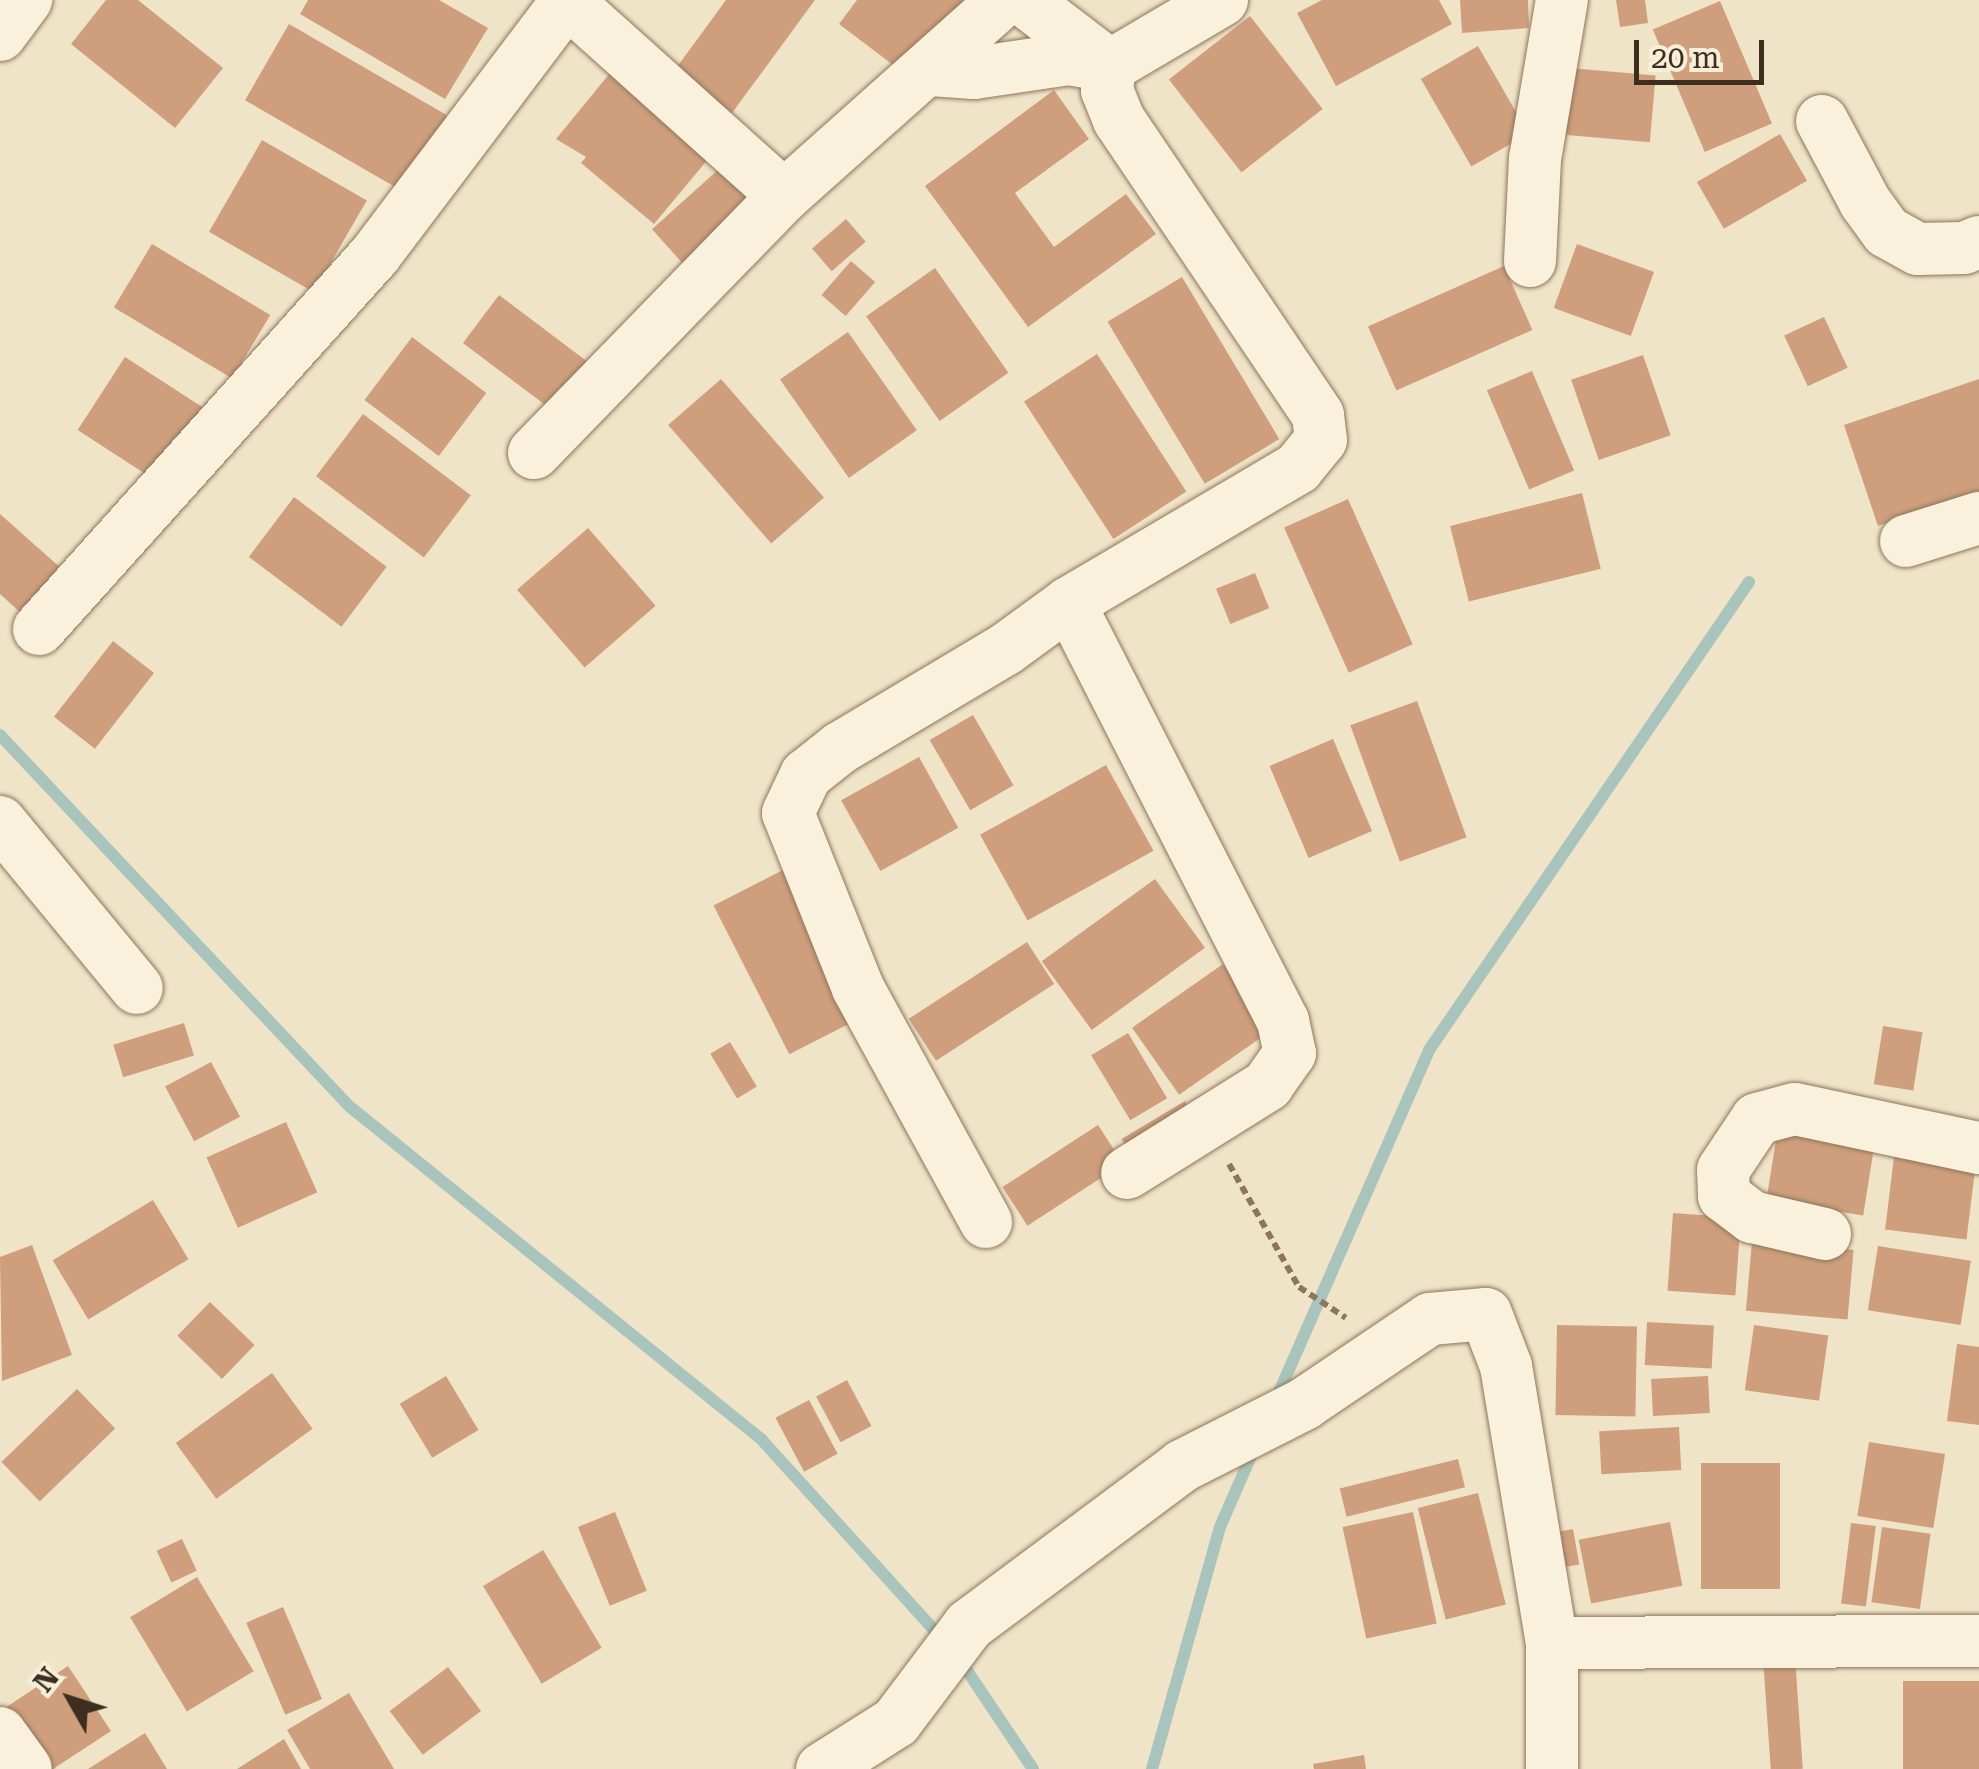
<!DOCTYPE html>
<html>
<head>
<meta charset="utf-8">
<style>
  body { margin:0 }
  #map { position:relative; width:1979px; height:1769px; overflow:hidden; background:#f0e4c8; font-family:"Roboto Serif",serif }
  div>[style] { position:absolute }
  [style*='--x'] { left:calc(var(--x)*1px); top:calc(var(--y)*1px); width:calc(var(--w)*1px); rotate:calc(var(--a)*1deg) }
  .stream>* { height:12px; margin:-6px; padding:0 6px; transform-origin:6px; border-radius:6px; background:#a9c4bc }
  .building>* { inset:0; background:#cf9f7d; transform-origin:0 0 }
  .path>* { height:6px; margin-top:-3px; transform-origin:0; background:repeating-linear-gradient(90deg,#8d765c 0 8px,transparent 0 13px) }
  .roads { filter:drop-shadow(0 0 2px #8d765c) drop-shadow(0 0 2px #8d765c) }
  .minor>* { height:52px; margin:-26px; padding:0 26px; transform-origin:26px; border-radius:26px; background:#faf1dc }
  span { translate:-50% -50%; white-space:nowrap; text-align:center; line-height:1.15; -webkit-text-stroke:10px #f7eed8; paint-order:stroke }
  .north { position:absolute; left:20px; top:1649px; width:100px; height:100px; -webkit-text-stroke:8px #f7eed8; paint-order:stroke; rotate:309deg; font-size:28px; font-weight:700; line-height:40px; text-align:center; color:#3d2e20 }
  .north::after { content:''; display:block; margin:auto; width:35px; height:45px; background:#3d2e20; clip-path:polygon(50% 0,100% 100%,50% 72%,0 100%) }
  .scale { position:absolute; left:1634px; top:40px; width:130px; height:45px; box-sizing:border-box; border:5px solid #3d2e20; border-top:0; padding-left:12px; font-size:30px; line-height:35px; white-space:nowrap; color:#3d2e20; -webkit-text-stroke:8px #f7eed8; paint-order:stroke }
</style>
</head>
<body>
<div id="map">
  <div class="stream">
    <i style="--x:0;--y:735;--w:509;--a:46.75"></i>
    <i style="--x:349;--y:1106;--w:530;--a:38.95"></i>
    <i style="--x:761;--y:1439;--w:274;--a:47.8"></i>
    <i style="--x:1276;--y:1399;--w:381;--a:-66.3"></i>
    <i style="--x:1429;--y:1050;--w:567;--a:-55.64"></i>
    <i style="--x:958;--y:1657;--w:135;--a:56.2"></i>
    <i style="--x:1152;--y:1769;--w:251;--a:-74.3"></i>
    <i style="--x:1220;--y:1527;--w:85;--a:-66.4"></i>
  </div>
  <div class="building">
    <i style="clip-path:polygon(106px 0,138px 0,223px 68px,175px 128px,71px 44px)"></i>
    <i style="clip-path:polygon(308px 0,439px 0,488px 28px,445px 99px,300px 14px)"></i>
    <i style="clip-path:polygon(726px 0,815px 0,732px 113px,674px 71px)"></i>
    <i style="clip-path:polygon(857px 0,969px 0,909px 77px,839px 24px)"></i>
    <i style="clip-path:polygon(1322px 0,1439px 0,1452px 24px,1336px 86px,1297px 13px)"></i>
    <i style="clip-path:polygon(1460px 0,1528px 0,1529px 28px,1462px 33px)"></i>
    <i style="clip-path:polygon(1616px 0,1645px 0,1648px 23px,1620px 27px)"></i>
    <i style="left:1720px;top:1px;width:133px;height:73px;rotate:67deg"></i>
    <i style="left:1250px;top:16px;width:118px;height:103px;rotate:52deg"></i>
    <i style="left:289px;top:24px;width:183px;height:88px;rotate:30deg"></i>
    <i style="left:1478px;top:46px;width:101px;height:66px;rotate:60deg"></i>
    <i style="left:1570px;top:68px;width:86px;height:67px;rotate:5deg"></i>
    <i style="clip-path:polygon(610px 73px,714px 152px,654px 224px,581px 163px,586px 157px,556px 139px)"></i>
    <i style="clip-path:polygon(1054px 90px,1089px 139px,1015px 193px,1054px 247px,1126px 194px,1156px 234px,1028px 327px,925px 186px)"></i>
    <i style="left:1780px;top:134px;width:54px;height:96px;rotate:60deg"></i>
    <i style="left:262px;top:140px;width:121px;height:106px;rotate:30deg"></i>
    <i style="left:730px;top:159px;width:45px;height:105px;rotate:48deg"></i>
    <i style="left:846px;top:219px;width:30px;height:45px;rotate:49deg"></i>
    <i style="left:152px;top:244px;width:138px;height:74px;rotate:31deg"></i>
    <i style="left:1577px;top:244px;width:82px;height:68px;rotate:20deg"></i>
    <i style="left:851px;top:261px;width:32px;height:45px;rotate:41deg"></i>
    <i style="left:1504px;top:266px;width:70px;height:149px;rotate:66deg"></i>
    <i style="left:935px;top:268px;width:128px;height:84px;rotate:55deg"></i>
    <i style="left:1182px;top:277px;width:189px;height:87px;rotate:59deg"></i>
    <i style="left:499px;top:295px;width:110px;height:60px;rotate:37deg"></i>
    <i style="left:1824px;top:317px;width:56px;height:44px;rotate:65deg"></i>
    <i style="left:848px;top:332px;width:120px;height:83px;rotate:55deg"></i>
    <i style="left:412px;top:337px;width:93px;height:79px;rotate:37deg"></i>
    <i style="left:1097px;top:354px;width:164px;height:87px;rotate:57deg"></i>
    <i style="left:1643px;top:355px;width:85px;height:76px;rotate:71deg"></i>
    <i style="left:125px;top:357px;width:98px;height:87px;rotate:33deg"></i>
    <i style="left:1532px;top:371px;width:108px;height:49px;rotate:67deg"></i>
    <i style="left:721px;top:379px;width:157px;height:70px;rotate:49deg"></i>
    <i style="clip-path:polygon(1979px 379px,1979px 492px,1878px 526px,1844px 425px)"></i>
    <i style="left:363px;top:414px;width:135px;height:78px;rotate:37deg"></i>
    <i style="left:1582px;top:493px;width:78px;height:136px;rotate:76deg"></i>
    <i style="left:294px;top:497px;width:116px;height:75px;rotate:37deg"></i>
    <i style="left:1348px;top:499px;width:159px;height:70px;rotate:66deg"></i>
    <i style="clip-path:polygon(0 514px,62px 569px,22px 614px,0 594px)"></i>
    <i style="left:588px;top:528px;width:103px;height:94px;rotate:49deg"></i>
    <i style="left:1255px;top:573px;width:38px;height:42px;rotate:68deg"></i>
    <i style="left:113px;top:641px;width:52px;height:96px;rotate:38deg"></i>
    <i style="left:1417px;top:701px;width:145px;height:71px;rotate:70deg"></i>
    <i style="left:973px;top:715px;width:81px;height:50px;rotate:60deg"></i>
    <i style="left:1333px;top:739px;width:100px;height:69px;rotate:67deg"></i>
    <i style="left:919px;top:757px;width:81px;height:89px;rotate:61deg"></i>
    <i style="left:1106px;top:765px;width:98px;height:144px;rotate:61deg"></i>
    <i style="left:783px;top:870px;width:167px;height:78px;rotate:63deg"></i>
    <i style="left:1155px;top:879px;width:85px;height:140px;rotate:54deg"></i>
    <i style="left:1027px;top:942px;width:50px;height:141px;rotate:57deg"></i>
    <i style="left:1223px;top:964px;width:82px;height:111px;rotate:55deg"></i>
    <i style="left:184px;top:1023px;width:34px;height:74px;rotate:73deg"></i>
    <i style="left:1883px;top:1026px;width:40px;height:59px;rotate:9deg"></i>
    <i style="left:1128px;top:1033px;width:76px;height:43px;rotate:59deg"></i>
    <i style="left:730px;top:1042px;width:52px;height:23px;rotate:59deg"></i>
    <i style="left:211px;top:1062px;width:62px;height:52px;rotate:62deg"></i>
    <i style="left:1185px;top:1101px;width:29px;height:74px;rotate:59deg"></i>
    <i style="left:286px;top:1122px;width:77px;height:87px;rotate:66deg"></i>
    <i style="left:1098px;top:1125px;width:46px;height:114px;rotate:57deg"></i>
    <i style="left:1778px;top:1127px;width:98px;height:74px;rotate:9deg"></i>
    <i style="left:1894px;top:1157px;width:82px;height:73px;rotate:7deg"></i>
    <i style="left:153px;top:1200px;width:69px;height:117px;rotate:59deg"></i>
    <i style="left:1673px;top:1213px;width:68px;height:78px;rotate:4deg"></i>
    <i style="left:1752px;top:1241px;width:102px;height:70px;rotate:5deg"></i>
    <i style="clip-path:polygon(32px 1245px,72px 1355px,2px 1381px,0 1257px)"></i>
    <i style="left:1878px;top:1246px;width:94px;height:65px;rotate:9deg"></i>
    <i style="left:210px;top:1302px;width:62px;height:47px;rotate:44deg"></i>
    <i style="left:1647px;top:1322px;width:67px;height:43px;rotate:3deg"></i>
    <i style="left:1557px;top:1325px;width:80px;height:90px;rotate:1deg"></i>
    <i style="left:1754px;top:1325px;width:75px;height:66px;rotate:8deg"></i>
    <i style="clip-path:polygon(1957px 1344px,1979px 1347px,1979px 1425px,1947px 1421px)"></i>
    <i style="left:272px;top:1373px;width:69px;height:119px;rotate:54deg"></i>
    <i style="left:446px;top:1376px;width:63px;height:54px;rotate:59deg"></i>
    <i style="left:1708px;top:1376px;width:37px;height:57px;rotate:87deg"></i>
    <i style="left:847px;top:1380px;width:52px;height:35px;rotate:62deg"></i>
    <i style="left:77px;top:1389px;width:55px;height:105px;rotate:46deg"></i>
    <i style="left:809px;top:1400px;width:61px;height:38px;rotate:62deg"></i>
    <i style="left:1679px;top:1427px;width:43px;height:80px;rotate:87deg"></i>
    <i style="left:1869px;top:1442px;width:77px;height:75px;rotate:9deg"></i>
    <i style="left:1458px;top:1459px;width:29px;height:122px;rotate:76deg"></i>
    <i style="left:1701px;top:1463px;width:79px;height:126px"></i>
    <i style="left:1478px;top:1493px;width:115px;height:62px;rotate:76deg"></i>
    <i style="left:615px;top:1512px;width:85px;height:40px;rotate:68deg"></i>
    <i style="left:1413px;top:1512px;width:114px;height:72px;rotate:78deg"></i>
    <i style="left:1670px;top:1522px;width:65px;height:93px;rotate:79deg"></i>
    <i style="left:1851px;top:1523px;width:25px;height:81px;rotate:7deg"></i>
    <i style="left:1882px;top:1527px;width:49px;height:76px;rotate:8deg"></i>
    <i style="left:1573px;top:1529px;width:36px;height:18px;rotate:80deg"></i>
    <i style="left:182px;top:1539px;width:35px;height:28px;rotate:65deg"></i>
    <i style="left:543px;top:1550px;width:114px;height:70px;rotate:59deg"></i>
    <i style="left:197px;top:1577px;width:110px;height:78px;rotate:59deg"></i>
    <i style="left:283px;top:1607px;width:100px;height:40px;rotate:67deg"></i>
    <i style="left:1795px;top:1657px;width:112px;height:32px;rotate:86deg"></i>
    <i style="clip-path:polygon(68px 1666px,111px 1731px,53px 1769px,45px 1769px,5px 1708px)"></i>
    <i style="left:448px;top:1667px;width:55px;height:73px;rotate:53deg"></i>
    <i style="left:1979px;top:1681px;width:88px;height:76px;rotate:90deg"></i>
    <i style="clip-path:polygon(349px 1693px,394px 1769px,310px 1769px,287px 1730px)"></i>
    <i style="clip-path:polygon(145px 1733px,167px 1769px,88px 1769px)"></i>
    <i style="clip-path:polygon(284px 1739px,301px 1769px,237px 1769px)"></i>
    <i style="clip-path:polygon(1364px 1755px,1366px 1769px,1314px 1769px,1313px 1764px)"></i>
  </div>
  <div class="path">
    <i style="--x:1229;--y:1164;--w:142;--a:60.4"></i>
    <i style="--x:1299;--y:1287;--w:56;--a:33.4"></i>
  </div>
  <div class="roads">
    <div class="minor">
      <i style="--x:1024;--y:0;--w:108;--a:37.5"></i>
      <i style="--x:567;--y:1;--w:292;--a:41.9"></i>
      <i style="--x:0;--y:35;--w:44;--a:-53.4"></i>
      <i style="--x:931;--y:70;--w:43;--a:4"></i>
      <i style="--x:974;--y:73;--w:96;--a:-8.4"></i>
      <i style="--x:1069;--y:59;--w:42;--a:9.7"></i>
      <i style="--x:1822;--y:121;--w:92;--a:62"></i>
      <i style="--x:1865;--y:202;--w:37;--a:54"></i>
      <i style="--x:1887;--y:232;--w:35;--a:29"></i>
      <i style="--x:1918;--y:249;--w:46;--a:-1.2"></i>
      <i style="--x:1964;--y:248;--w:16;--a:-22"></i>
      <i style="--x:1530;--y:261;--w:102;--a:-87.2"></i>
      <i style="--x:1535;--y:159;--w:161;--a:-80.4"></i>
      <i style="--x:534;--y:453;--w:359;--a:-45.8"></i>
      <i style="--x:784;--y:196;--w:295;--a:-41.7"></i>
      <i style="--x:1906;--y:541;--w:77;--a:-17.5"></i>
      <i style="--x:1069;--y:603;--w:470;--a:62.9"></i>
      <i style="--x:1283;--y:1021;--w:33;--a:78"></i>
      <i style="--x:1290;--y:1053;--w:39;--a:125"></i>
      <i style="--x:1268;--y:1085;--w:166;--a:148"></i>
      <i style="--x:39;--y:629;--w:503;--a:-48.06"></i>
      <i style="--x:375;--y:255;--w:320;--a:-52.9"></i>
      <i style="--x:0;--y:822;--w:215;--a:50.5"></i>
      <i style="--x:986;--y:1222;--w:267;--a:-118.7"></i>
      <i style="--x:858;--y:988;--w:188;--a:-111.8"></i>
      <i style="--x:788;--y:813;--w:42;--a:-64.7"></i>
      <i style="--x:806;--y:775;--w:43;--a:-38.5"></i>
      <i style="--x:840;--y:748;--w:193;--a:-30.8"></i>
      <i style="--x:1006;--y:649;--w:78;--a:-36.1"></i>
      <i style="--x:1069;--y:603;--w:266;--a:-30.5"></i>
      <i style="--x:1298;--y:468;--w:36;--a:-51"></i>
      <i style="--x:1321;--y:440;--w:25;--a:-97"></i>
      <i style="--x:1318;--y:415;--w:356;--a:-124"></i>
      <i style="--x:1119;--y:120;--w:32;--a:-112"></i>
      <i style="--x:1107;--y:90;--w:24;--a:-83"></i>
      <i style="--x:1110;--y:66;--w:130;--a:-30.5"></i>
      <i style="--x:1825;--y:1234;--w:75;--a:-166.9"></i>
      <i style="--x:1752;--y:1217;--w:35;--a:-143"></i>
      <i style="--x:1724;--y:1196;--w:26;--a:-92"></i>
      <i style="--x:1723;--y:1170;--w:61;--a:-56.3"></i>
      <i style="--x:1757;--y:1119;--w:39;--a:-15"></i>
      <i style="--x:1795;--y:1109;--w:188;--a:12"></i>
      <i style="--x:1552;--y:1643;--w:427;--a:-0.3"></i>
      <i style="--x:0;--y:1733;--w:44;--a:54.2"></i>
      <i style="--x:822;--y:1769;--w:88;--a:-32.4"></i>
      <i style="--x:896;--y:1722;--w:121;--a:-53"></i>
      <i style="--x:969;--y:1625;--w:266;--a:-36.7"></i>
      <i style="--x:1182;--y:1466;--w:137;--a:-26.9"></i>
      <i style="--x:1304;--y:1404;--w:152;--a:-34"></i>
      <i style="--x:1430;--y:1319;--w:56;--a:-5.1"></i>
      <i style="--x:1486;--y:1314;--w:56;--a:69"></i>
      <i style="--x:1506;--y:1366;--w:281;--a:80.6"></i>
      <i style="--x:1552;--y:1643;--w:126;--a:90"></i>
    </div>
  </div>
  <div class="north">N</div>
  <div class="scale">20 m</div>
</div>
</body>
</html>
